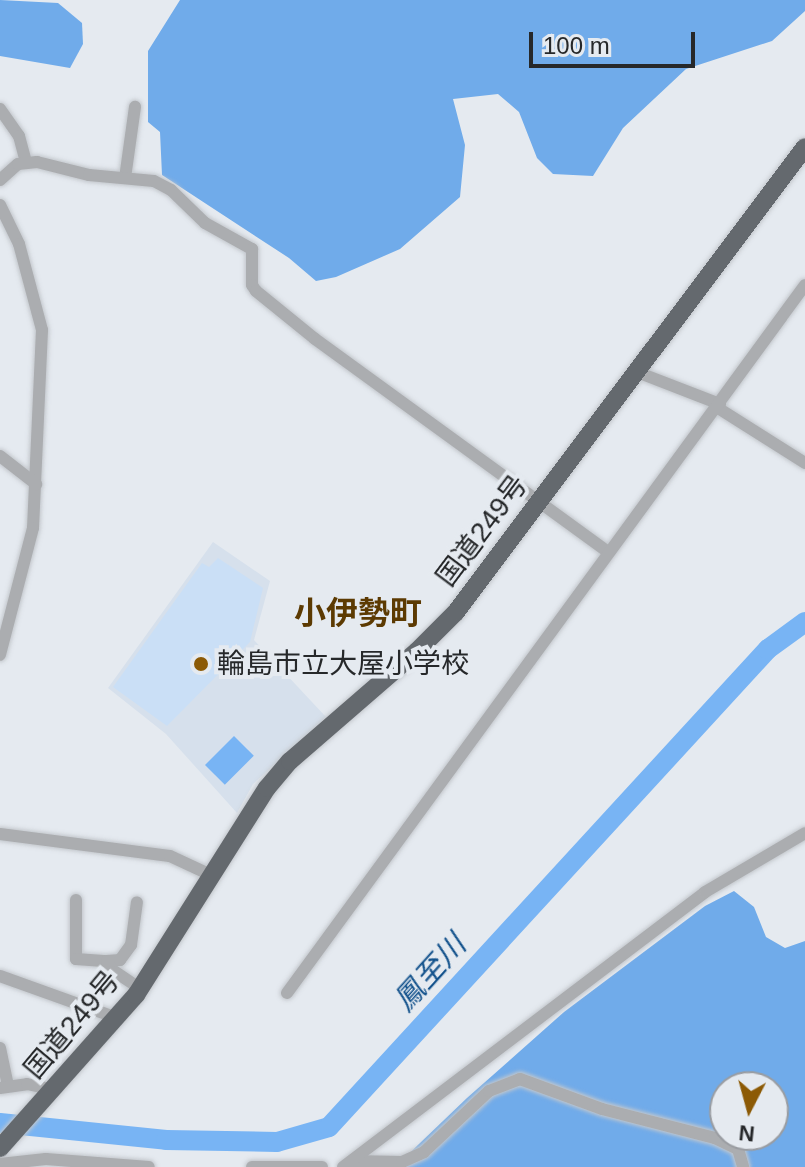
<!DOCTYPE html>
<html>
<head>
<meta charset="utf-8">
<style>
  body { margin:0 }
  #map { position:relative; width:805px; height:1167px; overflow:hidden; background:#e5eaf0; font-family:Helvetica,"Noto Sans JP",sans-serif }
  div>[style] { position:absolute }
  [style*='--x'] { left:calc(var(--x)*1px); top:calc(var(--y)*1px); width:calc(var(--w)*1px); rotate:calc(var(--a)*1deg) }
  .built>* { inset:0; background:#d6e0ec }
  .green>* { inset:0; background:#cadff6 }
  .forest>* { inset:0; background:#70abea }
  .water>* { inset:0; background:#78b4f4; transform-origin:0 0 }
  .river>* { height:20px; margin:-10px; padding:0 10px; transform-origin:10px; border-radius:10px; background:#78b4f4 }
  .roads { filter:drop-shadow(0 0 2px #c3c7cc) drop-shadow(0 0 2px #c3c7cc) }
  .minor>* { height:12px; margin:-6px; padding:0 6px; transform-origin:6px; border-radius:6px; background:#abadb0 }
  .highway>* { height:18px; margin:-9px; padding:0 9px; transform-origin:9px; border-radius:9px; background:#64696e }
  .dots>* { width:22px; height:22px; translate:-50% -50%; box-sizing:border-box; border:4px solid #e5eaf0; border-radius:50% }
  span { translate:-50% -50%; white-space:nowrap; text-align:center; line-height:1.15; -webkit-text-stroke:8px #e5eaf0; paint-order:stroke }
  .street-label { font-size:28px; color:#26282a }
  .poi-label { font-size:28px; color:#26282a }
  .left { translate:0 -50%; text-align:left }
  .water-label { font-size:30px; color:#13528c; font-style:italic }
  .quarter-label { font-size:32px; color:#5c3a02; font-weight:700 }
  .north { position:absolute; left:709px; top:1071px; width:80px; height:80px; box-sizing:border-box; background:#e5eaf0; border:2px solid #999ca1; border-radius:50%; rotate:186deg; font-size:22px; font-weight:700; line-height:32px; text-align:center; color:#26282a }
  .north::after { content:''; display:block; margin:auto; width:28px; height:36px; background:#8c5a05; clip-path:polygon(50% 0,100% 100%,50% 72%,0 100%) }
  .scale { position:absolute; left:529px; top:32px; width:166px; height:36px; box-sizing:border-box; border:4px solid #26282a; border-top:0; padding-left:10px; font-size:24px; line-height:28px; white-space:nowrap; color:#26282a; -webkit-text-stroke:6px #e5eaf0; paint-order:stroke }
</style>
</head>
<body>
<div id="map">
  <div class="built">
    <i style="clip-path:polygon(213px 542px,270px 581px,254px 640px,326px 717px,253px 784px,237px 813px,166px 734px,108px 688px)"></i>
  </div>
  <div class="green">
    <i style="clip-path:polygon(218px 558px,263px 588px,250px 642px,167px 726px,113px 687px,202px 563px,209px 567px)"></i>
  </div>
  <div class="forest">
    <i style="clip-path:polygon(0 0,58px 3px,82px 23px,83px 44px,70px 68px,0 56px)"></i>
    <i style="clip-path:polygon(180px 0,805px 0,805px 11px,772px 41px,686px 69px,623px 128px,593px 176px,553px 174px,537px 158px,519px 112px,498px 94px,453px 99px,465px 145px,460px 197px,400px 249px,336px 277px,316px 281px,289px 258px,162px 175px,160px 132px,148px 122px,148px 51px)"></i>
    <i style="clip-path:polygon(evenodd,734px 891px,754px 907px,766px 937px,785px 948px,805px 941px,805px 1167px,395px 1167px,467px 1098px,564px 1012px,705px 906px,734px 891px,725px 1087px,773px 1087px,773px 1135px,725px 1135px,725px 1087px)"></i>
  </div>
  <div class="water">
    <i style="left:234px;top:736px;width:28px;height:41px;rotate:45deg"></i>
  </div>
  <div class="river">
    <i style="--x:0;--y:1123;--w:167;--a:5.8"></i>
    <i style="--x:166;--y:1140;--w:111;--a:1"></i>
    <i style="--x:277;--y:1142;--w:54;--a:-16.1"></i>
    <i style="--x:329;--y:1127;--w:649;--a:-47.44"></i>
    <i style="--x:768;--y:649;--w:46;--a:-36.1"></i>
  </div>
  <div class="roads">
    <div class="minor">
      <i style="--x:0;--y:109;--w:33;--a:55"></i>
      <i style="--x:19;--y:136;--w:27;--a:75"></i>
      <i style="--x:125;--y:178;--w:72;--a:-82"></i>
      <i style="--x:0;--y:180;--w:24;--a:-42"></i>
      <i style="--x:18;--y:164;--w:19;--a:-6"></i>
      <i style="--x:37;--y:162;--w:54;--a:14"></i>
      <i style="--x:89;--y:175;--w:65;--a:5.3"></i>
      <i style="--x:154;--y:181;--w:19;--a:28"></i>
      <i style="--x:171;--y:190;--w:47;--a:44.1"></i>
      <i style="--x:205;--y:223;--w:54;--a:29"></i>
      <i style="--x:252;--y:249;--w:36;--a:90"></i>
      <i style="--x:252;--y:285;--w:7;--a:56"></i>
      <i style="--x:256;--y:291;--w:76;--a:39.1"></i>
      <i style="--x:315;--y:339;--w:362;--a:36"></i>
      <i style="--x:0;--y:205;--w:43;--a:64"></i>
      <i style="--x:19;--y:244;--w:89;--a:75"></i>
      <i style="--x:42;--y:330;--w:198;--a:92.6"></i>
      <i style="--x:33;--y:528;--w:131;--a:104.6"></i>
      <i style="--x:637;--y:372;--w:89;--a:21.1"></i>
      <i style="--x:718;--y:408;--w:103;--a:32.3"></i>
      <i style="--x:0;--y:456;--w:46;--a:37.9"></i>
      <i style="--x:0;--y:834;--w:171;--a:7.4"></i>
      <i style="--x:170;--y:856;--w:45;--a:24.9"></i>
      <i style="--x:76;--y:900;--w:59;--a:90"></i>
      <i style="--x:76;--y:959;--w:31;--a:4"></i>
      <i style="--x:107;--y:961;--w:9;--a:63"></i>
      <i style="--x:111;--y:969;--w:36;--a:34"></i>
      <i style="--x:107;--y:961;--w:13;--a:-4"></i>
      <i style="--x:120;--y:960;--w:19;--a:-54"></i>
      <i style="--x:131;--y:945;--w:43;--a:-82.1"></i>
      <i style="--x:0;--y:976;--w:124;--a:19.7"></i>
      <i style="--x:287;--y:993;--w:877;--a:-53.81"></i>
      <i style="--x:0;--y:1048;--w:39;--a:78"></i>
      <i style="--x:0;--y:1088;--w:27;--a:-8"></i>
      <i style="--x:27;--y:1084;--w:29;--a:12"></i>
      <i style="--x:352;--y:1161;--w:50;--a:1.1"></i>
      <i style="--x:402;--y:1162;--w:24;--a:-24"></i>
      <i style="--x:424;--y:1152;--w:89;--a:-43.2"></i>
      <i style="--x:489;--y:1091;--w:33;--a:-21"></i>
      <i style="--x:520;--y:1079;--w:87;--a:20.1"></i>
      <i style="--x:602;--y:1109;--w:117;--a:14.4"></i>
      <i style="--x:715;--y:1138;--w:25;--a:26"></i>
      <i style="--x:738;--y:1149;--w:19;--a:74"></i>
      <i style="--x:0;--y:1164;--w:46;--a:-6.2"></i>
      <i style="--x:46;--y:1159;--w:103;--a:4.4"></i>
      <i style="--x:252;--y:1167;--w:70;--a:0"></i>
      <i style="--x:343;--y:1167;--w:455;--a:-37.2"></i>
      <i style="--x:705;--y:892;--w:116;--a:-30.5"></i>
    </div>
    <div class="highway">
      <i style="--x:0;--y:1148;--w:205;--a:-48.4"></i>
      <i style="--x:136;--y:995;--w:245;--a:-57.7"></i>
      <i style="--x:267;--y:788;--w:35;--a:-50"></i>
      <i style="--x:290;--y:761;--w:168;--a:-40.9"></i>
      <i style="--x:417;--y:651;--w:55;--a:-45"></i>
      <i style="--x:456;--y:612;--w:581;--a:-53.11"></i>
    </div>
  </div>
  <div class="dots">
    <i style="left:201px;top:664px;background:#8c5a05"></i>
  </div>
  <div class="street-label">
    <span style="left:482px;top:531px;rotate:-53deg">国道249号</span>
    <span style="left:72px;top:1025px;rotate:-50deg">国道249号</span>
  </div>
  <div class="poi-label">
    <span class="left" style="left:217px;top:664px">輪島市立大屋小学校</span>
  </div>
  <div class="water-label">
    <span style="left:430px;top:973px;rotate:-48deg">鳳至川</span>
  </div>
  <div class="quarter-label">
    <span style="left:358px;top:613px">小伊勢町</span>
  </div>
  <div class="north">N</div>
  <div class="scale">100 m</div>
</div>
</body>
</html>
